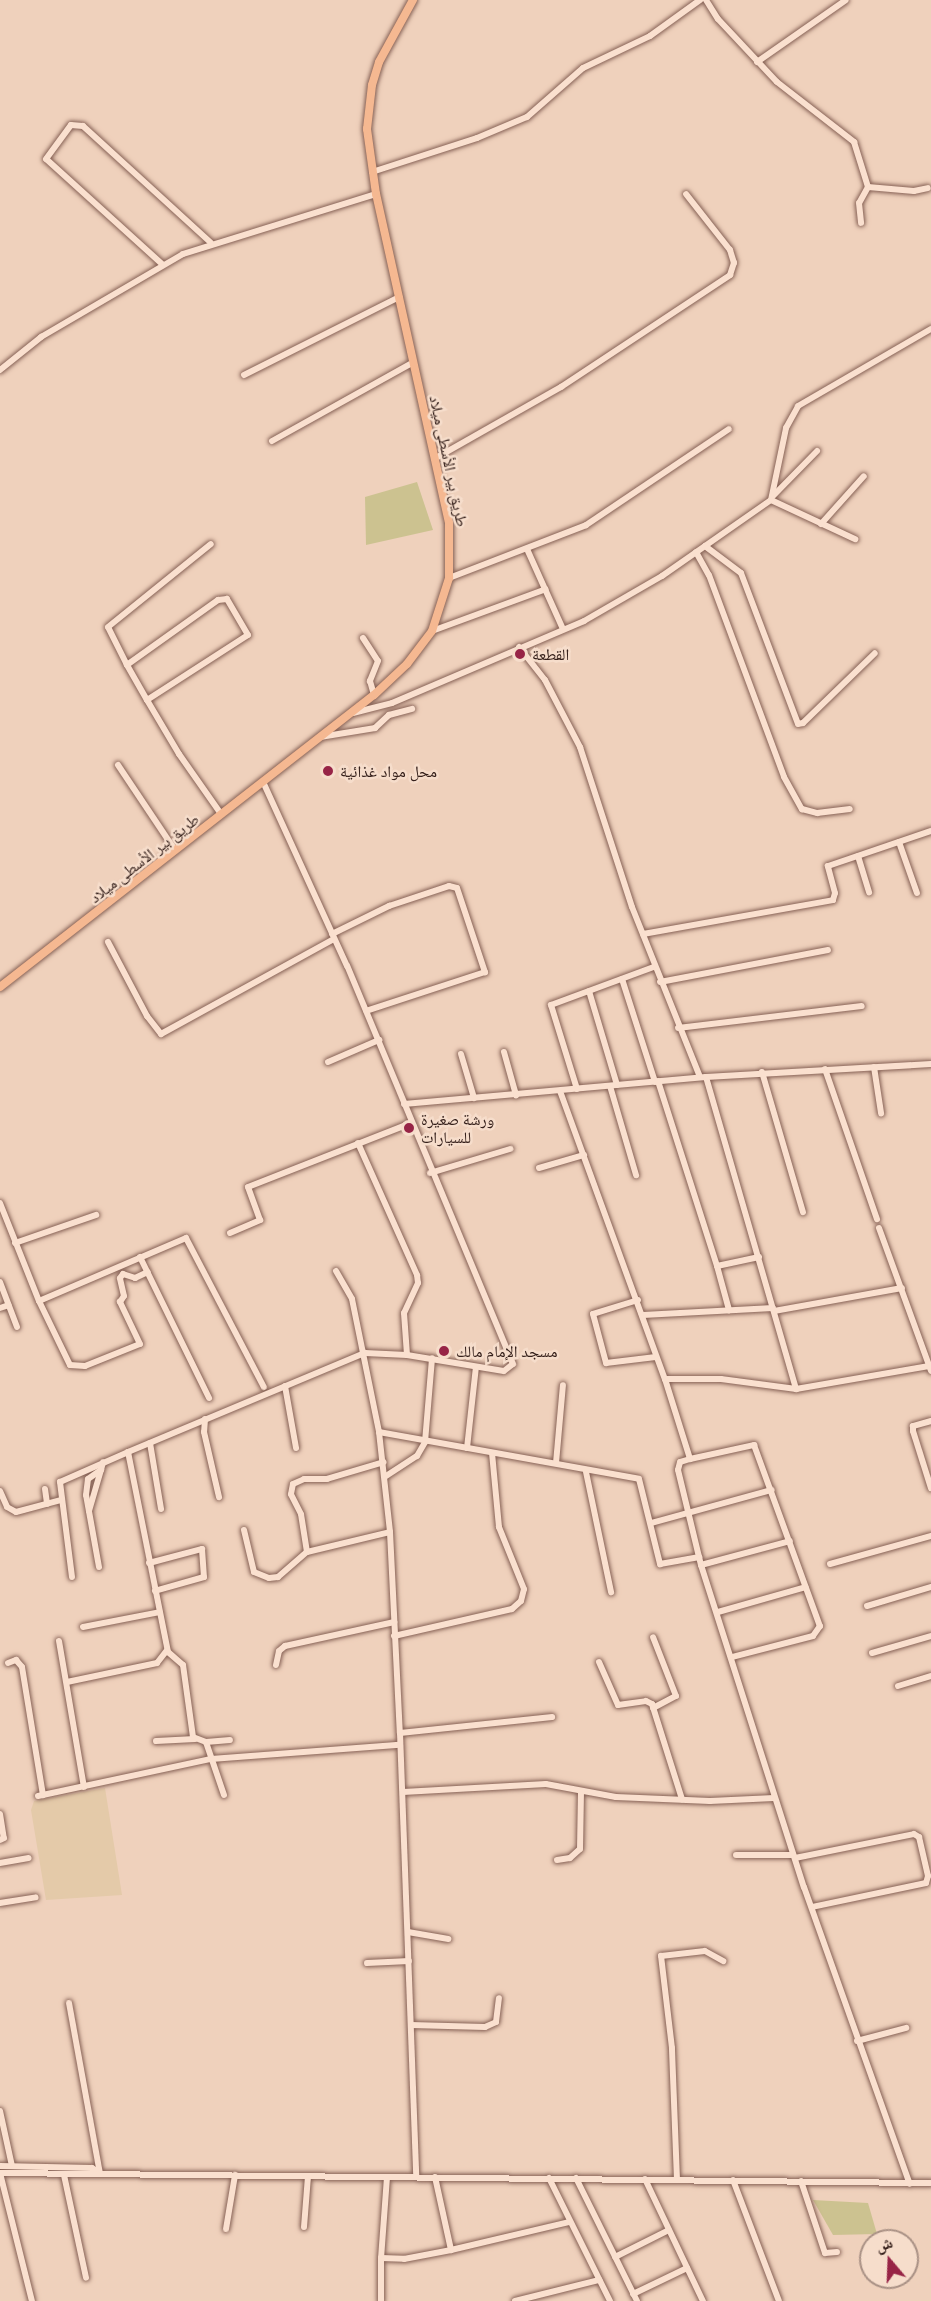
<!DOCTYPE html>
<html>
<head>
<meta charset="utf-8">
<style>
  body { margin:0 }
  #map { position:relative; width:931px; height:2301px; overflow:hidden; background:#efd1bc; font-family:Merriweather,"Noto Naskh Arabic",serif }
  div>[style] { position:absolute }
  [style*='--x'] { left:calc(var(--x)*1px); top:calc(var(--y)*1px); width:calc(var(--w)*1px); rotate:calc(var(--a)*1deg) }
  .farmland>* { inset:0; background:#e4caa9 }
  .green>* { inset:0; background:#ccc290 }
  .roads { filter:drop-shadow(0 0 2px #866155) drop-shadow(0 0 2px #866155) }
  .minor>* { height:6px; margin:-3px; padding:0 3px; transform-origin:3px; border-radius:3px; background:#fae0cf }
  .major>* { height:8px; margin:-4px; padding:0 4px; transform-origin:4px; border-radius:4px; background:#f5b891 }
  .dots>* { width:16px; height:16px; translate:-50% -50%; box-sizing:border-box; border:3px solid #f6ddcb; border-radius:50% }
  span { translate:-50% -50%; white-space:nowrap; text-align:center; line-height:1.15; -webkit-text-stroke:5px #f6ddcb; paint-order:stroke }
  .street-label { font-size:16px; color:#35201b }
  .poi-label { font-size:16px; color:#35201b }
  .left { translate:0 -50%; text-align:left }
  .north { position:absolute; left:859px; top:2229px; width:60px; height:60px; box-sizing:border-box; background:#f6ddcb; border:2px solid #a99185; border-radius:50%; rotate:341deg; font-size:16px; font-weight:700; line-height:24px; text-align:center; color:#35201b }
  .north::after { content:''; display:block; margin:auto; width:21px; height:27px; background:#972446; clip-path:polygon(50% 0,100% 100%,50% 72%,0 100%) }
</style>
</head>
<body>
<div id="map">
  <div class="farmland">
    <i style="clip-path:polygon(105px 1788px,122px 1895px,46px 1900px,31px 1810px,34px 1801px)"></i>
  </div>
  <div class="green">
    <i style="clip-path:polygon(417px 482px,433px 530px,366px 545px,365px 497px)"></i>
    <i style="clip-path:polygon(813px 2200px,868px 2203px,877px 2234px,833px 2235px)"></i>
  </div>
  <div class="roads">
    <div class="minor">
      <i style="--x:706;--y:0;--w:22;--a:58"></i>
      <i style="--x:718;--y:19;--w:86;--a:46.9"></i>
      <i style="--x:777;--y:82;--w:98;--a:37.9"></i>
      <i style="--x:854;--y:142;--w:47;--a:72.7"></i>
      <i style="--x:868;--y:187;--w:18;--a:119"></i>
      <i style="--x:859;--y:203;--w:20;--a:84"></i>
      <i style="--x:757;--y:62;--w:108;--a:-34.9"></i>
      <i style="--x:372;--y:172;--w:110;--a:-17.9"></i>
      <i style="--x:477;--y:138;--w:54;--a:-22.8"></i>
      <i style="--x:527;--y:117;--w:74;--a:-41.2"></i>
      <i style="--x:583;--y:68;--w:74;--a:-25.5"></i>
      <i style="--x:650;--y:36;--w:62;--a:-35.8"></i>
      <i style="--x:868;--y:187;--w:46;--a:5"></i>
      <i style="--x:914;--y:191;--w:14;--a:-12"></i>
      <i style="--x:162;--y:264;--w:156;--a:-137.8"></i>
      <i style="--x:46;--y:159;--w:42;--a:-53.7"></i>
      <i style="--x:71;--y:125;--w:12;--a:5"></i>
      <i style="--x:83;--y:126;--w:173;--a:42.4"></i>
      <i style="--x:0;--y:370;--w:53;--a:-38.8"></i>
      <i style="--x:41;--y:337;--w:164;--a:-30.3"></i>
      <i style="--x:183;--y:254;--w:202;--a:-17.3"></i>
      <i style="--x:244;--y:375;--w:174;--a:-26.7"></i>
      <i style="--x:272;--y:441;--w:162;--a:-29.1"></i>
      <i style="--x:436;--y:458;--w:144;--a:-29.6"></i>
      <i style="--x:561;--y:387;--w:203;--a:-33.5"></i>
      <i style="--x:730;--y:275;--w:13;--a:-72"></i>
      <i style="--x:734;--y:263;--w:14;--a:-107"></i>
      <i style="--x:730;--y:250;--w:71;--a:-128.2"></i>
      <i style="--x:773;--y:496;--w:63;--a:-45.6"></i>
      <i style="--x:771;--y:500;--w:93;--a:24.9"></i>
      <i style="--x:821;--y:524;--w:64;--a:-48.1"></i>
      <i style="--x:705;--y:546;--w:45;--a:36.9"></i>
      <i style="--x:741;--y:573;--w:161;--a:69.3"></i>
      <i style="--x:798;--y:724;--w:5;--a:-11"></i>
      <i style="--x:803;--y:723;--w:100;--a:-44.2"></i>
      <i style="--x:527;--y:549;--w:88;--a:65.8"></i>
      <i style="--x:696;--y:552;--w:26;--a:61"></i>
      <i style="--x:709;--y:575;--w:215;--a:69.6"></i>
      <i style="--x:784;--y:777;--w:37;--a:61"></i>
      <i style="--x:802;--y:809;--w:16;--a:15"></i>
      <i style="--x:817;--y:813;--w:33;--a:-7"></i>
      <i style="--x:449;--y:578;--w:147;--a:-21.1"></i>
      <i style="--x:586;--y:525;--w:172;--a:-33.9"></i>
      <i style="--x:432;--y:631;--w:121;--a:-20.2"></i>
      <i style="--x:363;--y:638;--w:27;--a:57"></i>
      <i style="--x:378;--y:661;--w:22;--a:112"></i>
      <i style="--x:370;--y:681;--w:15;--a:74"></i>
      <i style="--x:519;--y:647;--w:42;--a:51.8"></i>
      <i style="--x:545;--y:680;--w:76;--a:62.4"></i>
      <i style="--x:580;--y:747;--w:168;--a:72"></i>
      <i style="--x:632;--y:907;--w:183;--a:68.2"></i>
      <i style="--x:127;--y:665;--w:42;--a:-116.6"></i>
      <i style="--x:108;--y:627;--w:132;--a:-38.9"></i>
      <i style="--x:147;--y:700;--w:120;--a:-32.8"></i>
      <i style="--x:248;--y:635;--w:42;--a:-120.3"></i>
      <i style="--x:227;--y:599;--w:9;--a:174"></i>
      <i style="--x:218;--y:600;--w:112;--a:144.5"></i>
      <i style="--x:127;--y:665;--w:40;--a:60.3"></i>
      <i style="--x:147;--y:700;--w:63;--a:59.3"></i>
      <i style="--x:179;--y:754;--w:73;--a:55"></i>
      <i style="--x:353;--y:713;--w:40;--a:-14.4"></i>
      <i style="--x:392;--y:703;--w:209;--a:-23.1"></i>
      <i style="--x:584;--y:621;--w:90;--a:-30"></i>
      <i style="--x:662;--y:576;--w:133;--a:-34.9"></i>
      <i style="--x:771;--y:500;--w:74;--a:-78.2"></i>
      <i style="--x:786;--y:428;--w:25;--a:-61"></i>
      <i style="--x:798;--y:406;--w:154;--a:-30.1"></i>
      <i style="--x:320;--y:737;--w:56;--a:-9.3"></i>
      <i style="--x:375;--y:728;--w:19;--a:-43"></i>
      <i style="--x:389;--y:715;--w:24;--a:-15"></i>
      <i style="--x:118;--y:765;--w:102;--a:56.2"></i>
      <i style="--x:899;--y:842;--w:54;--a:70.6"></i>
      <i style="--x:858;--y:856;--w:38;--a:73"></i>
      <i style="--x:332;--y:934;--w:64;--a:-26.2"></i>
      <i style="--x:389;--y:906;--w:63;--a:-18.4"></i>
      <i style="--x:449;--y:886;--w:8;--a:14"></i>
      <i style="--x:457;--y:888;--w:89;--a:71.6"></i>
      <i style="--x:485;--y:972;--w:125;--a:161.9"></i>
      <i style="--x:643;--y:934;--w:193;--a:-10.1"></i>
      <i style="--x:833;--y:900;--w:7;--a:-74"></i>
      <i style="--x:835;--y:893;--w:28;--a:-105"></i>
      <i style="--x:828;--y:866;--w:109;--a:-18.8"></i>
      <i style="--x:108;--y:942;--w:84;--a:62.2"></i>
      <i style="--x:147;--y:1016;--w:23;--a:52"></i>
      <i style="--x:161;--y:1034;--w:197;--a:-28.8"></i>
      <i style="--x:622;--y:979;--w:108;--a:72.2"></i>
      <i style="--x:660;--y:982;--w:171;--a:-10.8"></i>
      <i style="--x:589;--y:991;--w:98;--a:73.4"></i>
      <i style="--x:678;--y:1028;--w:185;--a:-6.8"></i>
      <i style="--x:504;--y:1052;--w:45;--a:74.4"></i>
      <i style="--x:461;--y:1054;--w:46;--a:73.5"></i>
      <i style="--x:328;--y:1062;--w:56;--a:-23.3"></i>
      <i style="--x:874;--y:1067;--w:47;--a:81.3"></i>
      <i style="--x:825;--y:1069;--w:159;--a:70.9"></i>
      <i style="--x:762;--y:1072;--w:146;--a:73.7"></i>
      <i style="--x:706;--y:1077;--w:325;--a:73.9"></i>
      <i style="--x:658;--y:1081;--w:194;--a:72.3"></i>
      <i style="--x:717;--y:1266;--w:43;--a:-12.1"></i>
      <i style="--x:610;--y:1086;--w:93;--a:73.7"></i>
      <i style="--x:577;--y:1089;--w:88;--a:-107.2"></i>
      <i style="--x:551;--y:1005;--w:110;--a:-20.3"></i>
      <i style="--x:560;--y:1091;--w:307;--a:70"></i>
      <i style="--x:665;--y:1379;--w:56;--a:0"></i>
      <i style="--x:721;--y:1379;--w:76;--a:7.6"></i>
      <i style="--x:796;--y:1389;--w:135;--a:-9.8"></i>
      <i style="--x:404;--y:1104;--w:303;--a:-5.1"></i>
      <i style="--x:706;--y:1077;--w:225;--a:-3.3"></i>
      <i style="--x:358;--y:1143;--w:145;--a:65.9"></i>
      <i style="--x:417;--y:1275;--w:8;--a:83"></i>
      <i style="--x:418;--y:1283;--w:33;--a:115"></i>
      <i style="--x:404;--y:1313;--w:42;--a:85.9"></i>
      <i style="--x:539;--y:1168;--w:47;--a:-16.1"></i>
      <i style="--x:430;--y:1173;--w:84;--a:-16.7"></i>
      <i style="--x:0;--y:1203;--w:105;--a:68.3"></i>
      <i style="--x:39;--y:1301;--w:71;--a:64.2"></i>
      <i style="--x:70;--y:1365;--w:15;--a:4"></i>
      <i style="--x:85;--y:1366;--w:59;--a:-21.8"></i>
      <i style="--x:140;--y:1344;--w:47;--a:-115.5"></i>
      <i style="--x:120;--y:1302;--w:7;--a:-56"></i>
      <i style="--x:124;--y:1296;--w:18;--a:-103"></i>
      <i style="--x:120;--y:1278;--w:5;--a:-53"></i>
      <i style="--x:123;--y:1274;--w:13;--a:18"></i>
      <i style="--x:135;--y:1278;--w:14;--a:-25"></i>
      <i style="--x:879;--y:1228;--w:152;--a:70"></i>
      <i style="--x:230;--y:1233;--w:33;--a:-23"></i>
      <i style="--x:260;--y:1220;--w:35;--a:-110"></i>
      <i style="--x:248;--y:1187;--w:175;--a:-21.4"></i>
      <i style="--x:15;--y:1243;--w:86;--a:-19.1"></i>
      <i style="--x:140;--y:1257;--w:157;--a:63.9"></i>
      <i style="--x:717;--y:1266;--w:46;--a:74.7"></i>
      <i style="--x:336;--y:1271;--w:32;--a:60"></i>
      <i style="--x:352;--y:1299;--w:136;--a:78.5"></i>
      <i style="--x:379;--y:1432;--w:264;--a:10.2"></i>
      <i style="--x:639;--y:1479;--w:88;--a:76.1"></i>
      <i style="--x:660;--y:1564;--w:40;--a:-10"></i>
      <i style="--x:0;--y:1282;--w:48;--a:69.3"></i>
      <i style="--x:638;--y:1300;--w:47;--a:162.7"></i>
      <i style="--x:593;--y:1314;--w:51;--a:75.1"></i>
      <i style="--x:606;--y:1363;--w:50;--a:-6.8"></i>
      <i style="--x:39;--y:1301;--w:160;--a:-23.2"></i>
      <i style="--x:186;--y:1238;--w:168;--a:62.4"></i>
      <i style="--x:0;--y:1308;--w:9;--a:-18"></i>
      <i style="--x:774;--y:1311;--w:130;--a:-10.2"></i>
      <i style="--x:643;--y:1315;--w:130;--a:-3.1"></i>
      <i style="--x:665;--y:1379;--w:84;--a:72.6"></i>
      <i style="--x:690;--y:1459;--w:10;--a:163"></i>
      <i style="--x:680;--y:1462;--w:8;--a:104"></i>
      <i style="--x:678;--y:1470;--w:98;--a:76.4"></i>
      <i style="--x:701;--y:1565;--w:338;--a:72.3"></i>
      <i style="--x:804;--y:1887;--w:315;--a:70.4"></i>
      <i style="--x:285;--y:1386;--w:63;--a:79.9"></i>
      <i style="--x:205;--y:1419;--w:13;--a:94"></i>
      <i style="--x:204;--y:1432;--w:67;--a:77"></i>
      <i style="--x:931;--y:1421;--w:19;--a:164"></i>
      <i style="--x:913;--y:1426;--w:5;--a:90"></i>
      <i style="--x:913;--y:1431;--w:60;--a:72.5"></i>
      <i style="--x:379;--y:1432;--w:101;--a:83.7"></i>
      <i style="--x:390;--y:1532;--w:201;--a:87.2"></i>
      <i style="--x:400;--y:1733;--w:444;--a:87.9"></i>
      <i style="--x:150;--y:1443;--w:67;--a:80.5"></i>
      <i style="--x:467;--y:1448;--w:81;--a:-83.7"></i>
      <i style="--x:690;--y:1459;--w:66;--a:-12.3"></i>
      <i style="--x:754;--y:1445;--w:193;--a:70"></i>
      <i style="--x:820;--y:1626;--w:12;--a:125"></i>
      <i style="--x:813;--y:1636;--w:84;--a:165.5"></i>
      <i style="--x:556;--y:1463;--w:78;--a:-84.9"></i>
      <i style="--x:586;--y:1472;--w:123;--a:78.2"></i>
      <i style="--x:386;--y:1476;--w:37;--a:-33"></i>
      <i style="--x:417;--y:1456;--w:16;--a:-60"></i>
      <i style="--x:425;--y:1442;--w:84;--a:-85.2"></i>
      <i style="--x:45;--y:1489;--w:15;--a:82"></i>
      <i style="--x:0;--y:1491;--w:17;--a:66"></i>
      <i style="--x:7;--y:1507;--w:10;--a:29"></i>
      <i style="--x:16;--y:1512;--w:47;--a:-14.9"></i>
      <i style="--x:89;--y:1511;--w:43;--a:-73.7"></i>
      <i style="--x:651;--y:1523;--w:125;--a:-15.3"></i>
      <i style="--x:244;--y:1530;--w:43;--a:76.6"></i>
      <i style="--x:254;--y:1572;--w:16;--a:22"></i>
      <i style="--x:269;--y:1578;--w:9;--a:-6"></i>
      <i style="--x:278;--y:1577;--w:38;--a:-41"></i>
      <i style="--x:307;--y:1552;--w:85;--a:-13.5"></i>
      <i style="--x:307;--y:1552;--w:38;--a:-99"></i>
      <i style="--x:301;--y:1514;--w:22;--a:-117"></i>
      <i style="--x:291;--y:1494;--w:10;--a:-79"></i>
      <i style="--x:293;--y:1484;--w:12;--a:-24"></i>
      <i style="--x:304;--y:1479;--w:23;--a:0"></i>
      <i style="--x:327;--y:1479;--w:59;--a:-16.6"></i>
      <i style="--x:149;--y:1563;--w:55;--a:-14.8"></i>
      <i style="--x:202;--y:1549;--w:28;--a:86"></i>
      <i style="--x:204;--y:1577;--w:51;--a:164.1"></i>
      <i style="--x:830;--y:1564;--w:105;--a:-15.5"></i>
      <i style="--x:701;--y:1565;--w:92;--a:-15.1"></i>
      <i style="--x:99;--y:1567;--w:73;--a:-100.2"></i>
      <i style="--x:86;--y:1495;--w:16;--a:-83"></i>
      <i style="--x:88;--y:1479;--w:16;--a:-35"></i>
      <i style="--x:101;--y:1470;--w:8;--a:-76"></i>
      <i style="--x:72;--y:1577;--w:96;--a:-97.2"></i>
      <i style="--x:60;--y:1482;--w:74;--a:-23.8"></i>
      <i style="--x:867;--y:1606;--w:67;--a:-16.5"></i>
      <i style="--x:718;--y:1612;--w:91;--a:-15.9"></i>
      <i style="--x:83;--y:1627;--w:78;--a:-11"></i>
      <i style="--x:394;--y:1636;--w:121;--a:-12.9"></i>
      <i style="--x:512;--y:1609;--w:12;--a:-42"></i>
      <i style="--x:521;--y:1601;--w:12;--a:-76"></i>
      <i style="--x:524;--y:1589;--w:67;--a:-112"></i>
      <i style="--x:499;--y:1527;--w:74;--a:-95.4"></i>
      <i style="--x:59;--y:1641;--w:148;--a:80.3"></i>
      <i style="--x:872;--y:1653;--w:61;--a:-16.1"></i>
      <i style="--x:599;--y:1662;--w:47;--a:66.2"></i>
      <i style="--x:618;--y:1705;--w:28;--a:-8"></i>
      <i style="--x:646;--y:1701;--w:7;--a:27"></i>
      <i style="--x:652;--y:1704;--w:100;--a:72.5"></i>
      <i style="--x:8;--y:1663;--w:9;--a:-21"></i>
      <i style="--x:16;--y:1660;--w:9;--a:49"></i>
      <i style="--x:22;--y:1667;--w:130;--a:80.7"></i>
      <i style="--x:276;--y:1665;--w:14;--a:-78"></i>
      <i style="--x:279;--y:1651;--w:8;--a:-40"></i>
      <i style="--x:285;--y:1646;--w:112;--a:-12.4"></i>
      <i style="--x:67;--y:1682;--w:92;--a:-11.9"></i>
      <i style="--x:157;--y:1663;--w:16;--a:-52"></i>
      <i style="--x:898;--y:1686;--w:34;--a:-17"></i>
      <i style="--x:653;--y:1708;--w:26;--a:-28"></i>
      <i style="--x:676;--y:1696;--w:63;--a:-111.3"></i>
      <i style="--x:400;--y:1733;--w:153;--a:-6"></i>
      <i style="--x:156;--y:1741;--w:39;--a:-3"></i>
      <i style="--x:206;--y:1742;--w:24;--a:-5"></i>
      <i style="--x:403;--y:1792;--w:143;--a:-3.2"></i>
      <i style="--x:546;--y:1784;--w:71;--a:10.5"></i>
      <i style="--x:616;--y:1797;--w:94;--a:2.4"></i>
      <i style="--x:710;--y:1801;--w:64;--a:-2.7"></i>
      <i style="--x:224;--y:1795;--w:56;--a:-108.8"></i>
      <i style="--x:206;--y:1742;--w:14;--a:-159"></i>
      <i style="--x:193;--y:1737;--w:73;--a:-97.9"></i>
      <i style="--x:183;--y:1665;--w:20;--a:-139"></i>
      <i style="--x:168;--y:1652;--w:204;--a:-101.3"></i>
      <i style="--x:128;--y:1452;--w:257;--a:-22.7"></i>
      <i style="--x:365;--y:1353;--w:42;--a:2.7"></i>
      <i style="--x:407;--y:1355;--w:98;--a:9.4"></i>
      <i style="--x:504;--y:1371;--w:11;--a:-38"></i>
      <i style="--x:513;--y:1364;--w:431;--a:-112.6"></i>
      <i style="--x:347;--y:966;--w:202;--a:-114.5"></i>
      <i style="--x:38;--y:1796;--w:177;--a:-12.1"></i>
      <i style="--x:211;--y:1759;--w:189;--a:-4.3"></i>
      <i style="--x:0;--y:1814;--w:24;--a:81"></i>
      <i style="--x:4;--y:1838;--w:4;--a:153"></i>
      <i style="--x:736;--y:1855;--w:57;--a:0"></i>
      <i style="--x:795;--y:1858;--w:121;--a:-11.4"></i>
      <i style="--x:914;--y:1834;--w:6;--a:31"></i>
      <i style="--x:919;--y:1837;--w:40;--a:77"></i>
      <i style="--x:928;--y:1876;--w:7;--a:106"></i>
      <i style="--x:926;--y:1883;--w:116;--a:168.1"></i>
      <i style="--x:557;--y:1860;--w:13;--a:-9"></i>
      <i style="--x:570;--y:1858;--w:13;--a:-42"></i>
      <i style="--x:580;--y:1849;--w:58;--a:-89"></i>
      <i style="--x:0;--y:1863;--w:29;--a:-10"></i>
      <i style="--x:0;--y:1903;--w:36;--a:-9"></i>
      <i style="--x:408;--y:1932;--w:41;--a:9.9"></i>
      <i style="--x:367;--y:1963;--w:42;--a:-2.7"></i>
      <i style="--x:69;--y:2003;--w:173;--a:79.7"></i>
      <i style="--x:411;--y:2025;--w:74;--a:1.5"></i>
      <i style="--x:485;--y:2027;--w:12;--a:-24"></i>
      <i style="--x:496;--y:2022;--w:24;--a:-83"></i>
      <i style="--x:857;--y:2041;--w:51;--a:-14.9"></i>
      <i style="--x:0;--y:2111;--w:56;--a:77.7"></i>
      <i style="--x:0;--y:2166;--w:92;--a:1.2"></i>
      <i style="--x:92;--y:2168;--w:9;--a:32"></i>
      <i style="--x:0;--y:2173;--w:931;--a:0.62"></i>
      <i style="--x:0;--y:2173;--w:132;--a:76"></i>
      <i style="--x:64;--y:2175;--w:105;--a:77.9"></i>
      <i style="--x:387;--y:2177;--w:81;--a:94.2"></i>
      <i style="--x:381;--y:2258;--w:23;--a:2"></i>
      <i style="--x:404;--y:2259;--w:48;--a:-10.8"></i>
      <i style="--x:435;--y:2177;--w:75;--a:77.6"></i>
      <i style="--x:451;--y:2250;--w:121;--a:-13.3"></i>
      <i style="--x:549;--y:2178;--w:137;--a:63.6"></i>
      <i style="--x:576;--y:2178;--w:137;--a:63.6"></i>
      <i style="--x:645;--y:2179;--w:135;--a:64.6"></i>
      <i style="--x:677;--y:2180;--w:132;--a:-92.2"></i>
      <i style="--x:672;--y:2048;--w:93;--a:-96.8"></i>
      <i style="--x:661;--y:1956;--w:44;--a:-6.5"></i>
      <i style="--x:705;--y:1951;--w:21;--a:29"></i>
      <i style="--x:733;--y:2180;--w:129;--a:69.2"></i>
      <i style="--x:801;--y:2181;--w:76;--a:71.6"></i>
      <i style="--x:825;--y:2253;--w:12;--a:-5"></i>
      <i style="--x:304;--y:2227;--w:51;--a:-85.5"></i>
      <i style="--x:226;--y:2229;--w:55;--a:-80.5"></i>
      <i style="--x:615;--y:2257;--w:60;--a:-26.6"></i>
      <i style="--x:381;--y:2258;--w:43;--a:90"></i>
      <i style="--x:633;--y:2294;--w:60;--a:-25.7"></i>
      <i style="--x:515;--y:2301;--w:87;--a:-14"></i>
    </div>
    <div class="major">
      <i style="--x:0;--y:987;--w:474;--a:-38"></i>
      <i style="--x:374;--y:695;--w:45;--a:-43.2"></i>
      <i style="--x:407;--y:664;--w:41;--a:-52.9"></i>
      <i style="--x:432;--y:631;--w:56;--a:-72.2"></i>
      <i style="--x:449;--y:578;--w:55;--a:-90"></i>
      <i style="--x:449;--y:523;--w:337;--a:-102.5"></i>
      <i style="--x:376;--y:194;--w:66;--a:-97.9"></i>
      <i style="--x:367;--y:129;--w:44;--a:-83.5"></i>
      <i style="--x:372;--y:85;--w:24;--a:-73"></i>
      <i style="--x:379;--y:62;--w:71;--a:-61.3"></i>
    </div>
  </div>
  <div class="dots">
    <i style="left:520px;top:654px;background:#972446"></i>
    <i style="left:328px;top:771px;background:#972446"></i>
    <i style="left:409px;top:1128px;background:#972446"></i>
    <i style="left:444px;top:1351px;background:#972446"></i>
  </div>
  <div class="street-label">
    <span style="left:449px;top:461px;rotate:78deg">طريق بير الأسطى ميلاد</span>
    <span style="left:144px;top:858px;rotate:-38deg">طريق بير الأسطى ميلاد</span>
  </div>
  <div class="poi-label">
    <span class="left" style="left:532px;top:654px">القطعة</span>
    <span class="left" style="left:340px;top:771px">محل مواد غذائية</span>
    <span class="left" style="left:421px;top:1128px">ورشة صغيرة<br>للسيارات</span>
    <span class="left" style="left:456px;top:1351px">مسجد الإمام مالك</span>
  </div>
  <div class="north">ش</div>
</div>
</body>
</html>
